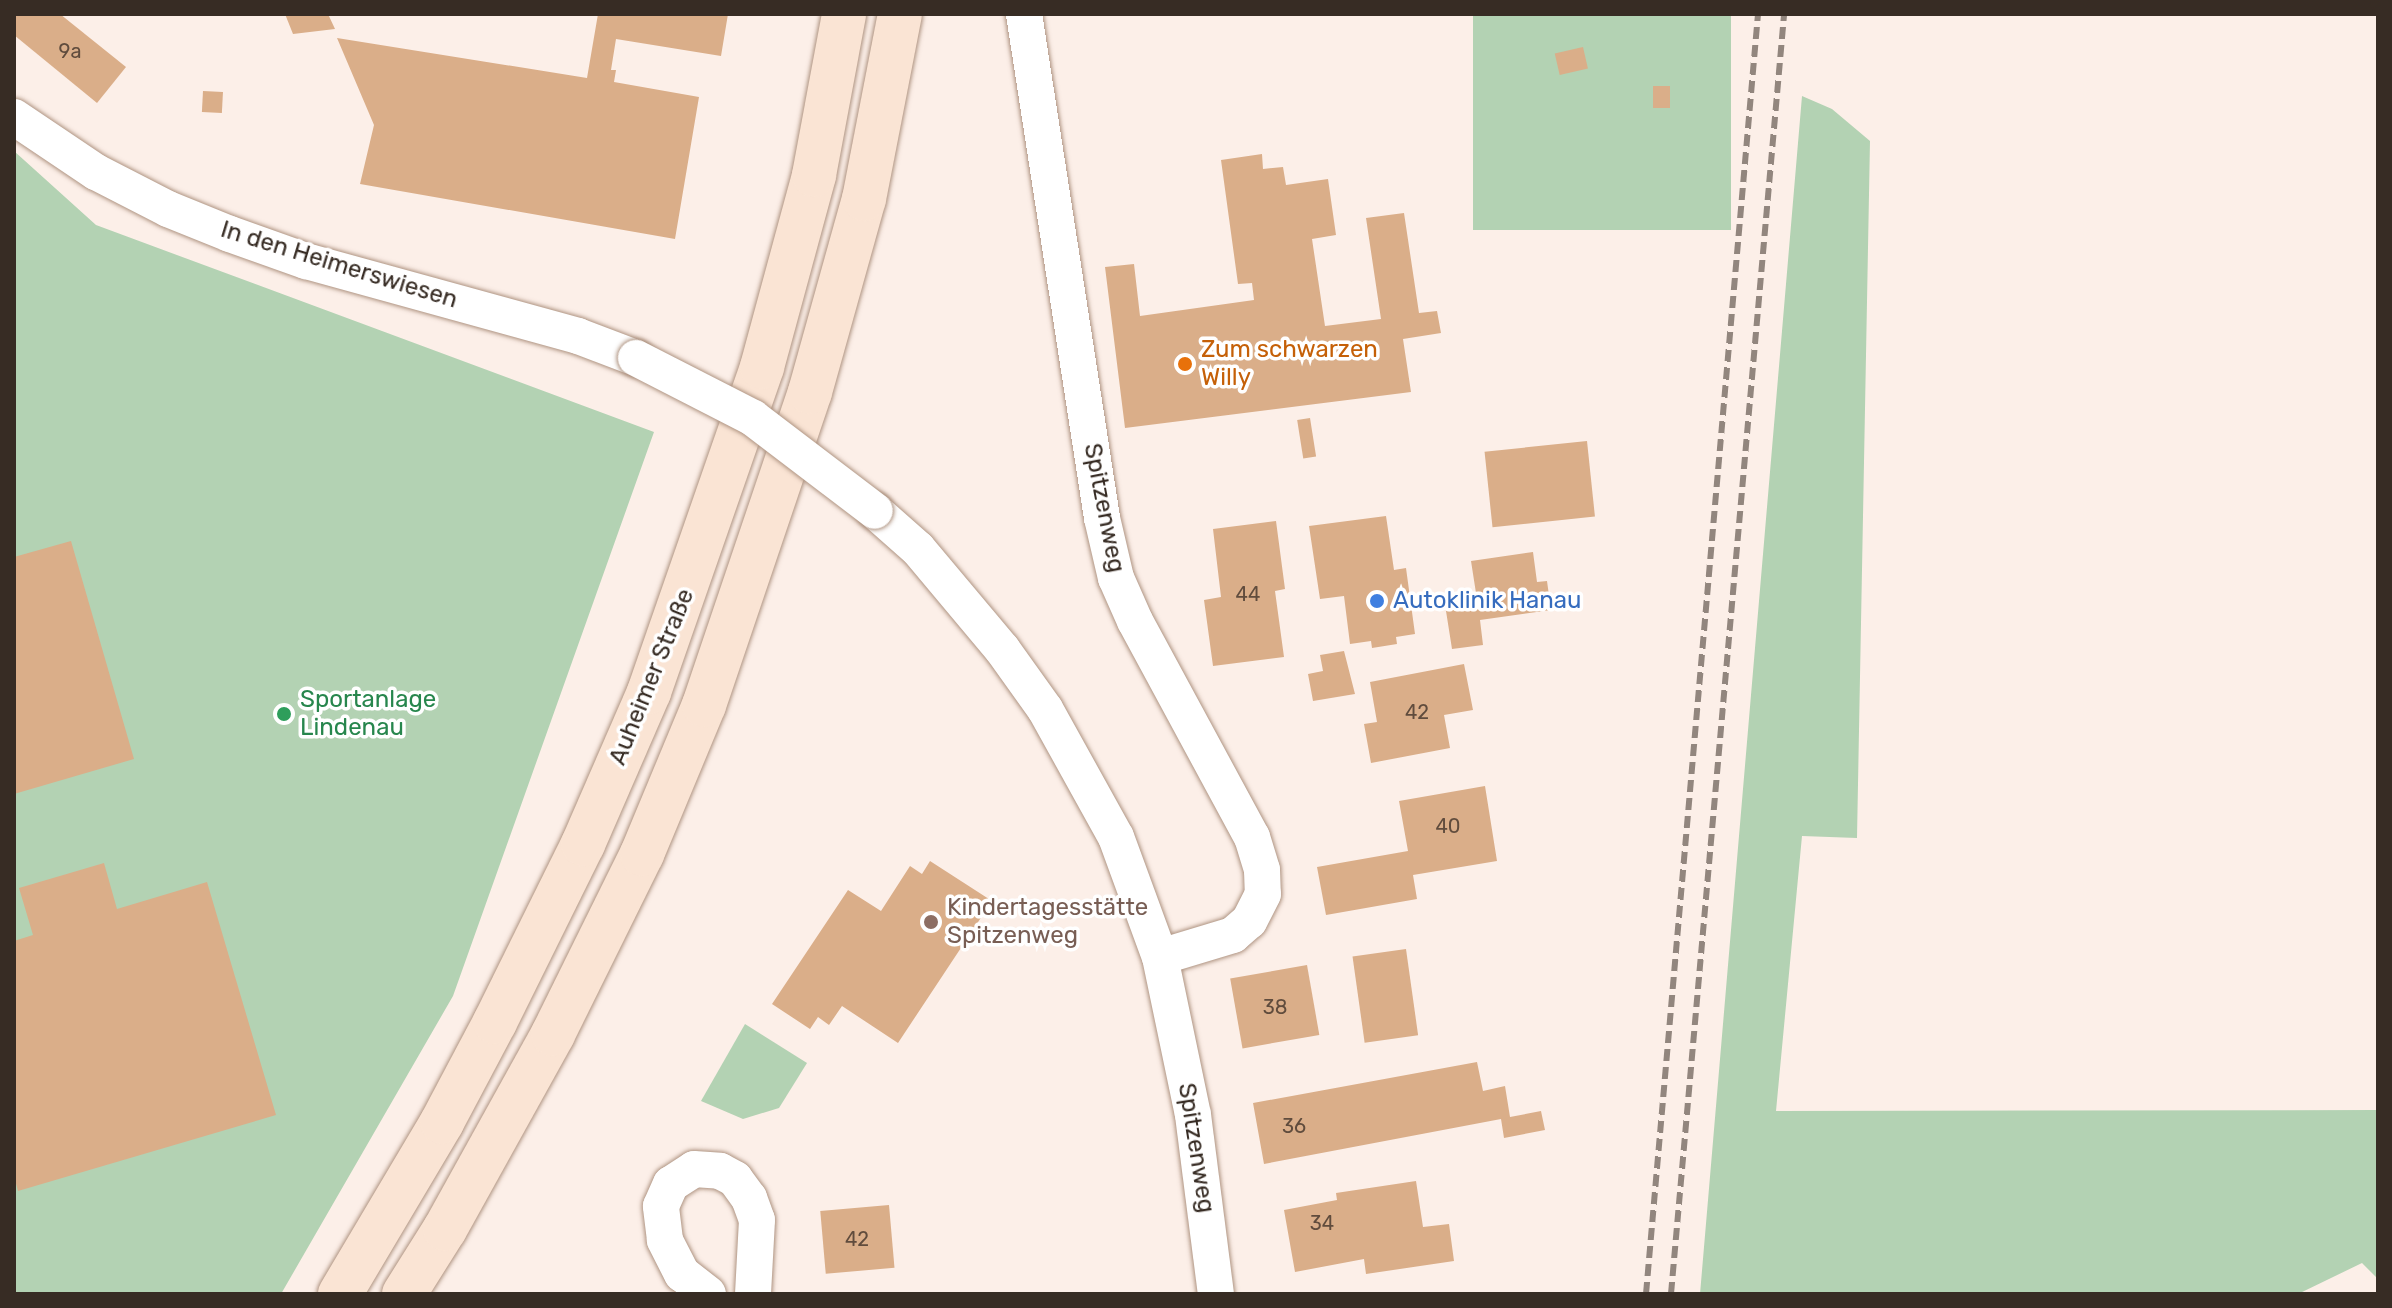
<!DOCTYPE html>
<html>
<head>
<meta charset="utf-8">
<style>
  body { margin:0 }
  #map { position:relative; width:2392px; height:1308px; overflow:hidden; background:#fcefe8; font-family:Rubik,sans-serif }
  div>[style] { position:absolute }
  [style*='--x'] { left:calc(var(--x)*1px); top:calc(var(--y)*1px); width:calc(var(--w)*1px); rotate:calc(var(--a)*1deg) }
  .green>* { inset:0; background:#b3d2b3; transform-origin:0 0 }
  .building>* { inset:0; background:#daae89; transform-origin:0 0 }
  .roads { filter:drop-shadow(0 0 2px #af9482) drop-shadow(0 0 2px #af9482) }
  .minor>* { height:36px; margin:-18px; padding:0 18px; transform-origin:18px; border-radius:18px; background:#fff }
  .secondary>* { height:44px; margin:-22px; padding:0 22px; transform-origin:22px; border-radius:22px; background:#fae4d4 }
  .rail>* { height:6px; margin-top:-3px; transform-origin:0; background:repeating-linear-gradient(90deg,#92867e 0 12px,transparent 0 18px) }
  .bridges { filter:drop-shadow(0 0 2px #af9482) drop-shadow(0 0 2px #af9482) }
  .minor-bridge>* { height:36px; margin:-18px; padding:0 18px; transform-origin:18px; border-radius:18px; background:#fff }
  .dots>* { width:22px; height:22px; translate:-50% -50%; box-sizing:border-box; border:4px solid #fff; border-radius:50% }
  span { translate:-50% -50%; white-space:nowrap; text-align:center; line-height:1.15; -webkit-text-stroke:7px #fff; paint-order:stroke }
  .number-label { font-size:20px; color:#604c3d }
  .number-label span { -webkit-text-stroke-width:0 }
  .street-label { font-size:24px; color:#372c24 }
  .food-label { font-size:24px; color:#c56008 }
  .left { translate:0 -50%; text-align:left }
  .shop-label { font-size:24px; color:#366cbe }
  .leisure-label { font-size:24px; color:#27864d }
  .education-label { font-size:24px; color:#785e54 }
  .frame { position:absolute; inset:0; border:16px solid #372c24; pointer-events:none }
</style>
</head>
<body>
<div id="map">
  <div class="green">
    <i style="left:1473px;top:14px;width:258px;height:216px"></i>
    <i style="clip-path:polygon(1802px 96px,1832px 109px,1870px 141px,1857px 838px,1802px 836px,1776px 1111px,2378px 1110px,2378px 1279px,2362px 1263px,2298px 1294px,1700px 1294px)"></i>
    <i style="clip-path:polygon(14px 151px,96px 225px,654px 432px,453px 996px,281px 1294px,14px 1294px)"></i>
    <i style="clip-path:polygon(745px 1024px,807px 1063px,779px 1108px,743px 1119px,701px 1101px)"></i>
  </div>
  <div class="building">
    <i style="clip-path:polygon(14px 14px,60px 14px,126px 67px,97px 103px,14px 35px)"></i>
    <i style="clip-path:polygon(285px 14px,328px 14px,335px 29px,293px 34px)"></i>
    <i style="clip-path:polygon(598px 14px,728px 14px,721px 56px,616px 39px,611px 70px,616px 70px,614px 82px,699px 97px,675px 239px,360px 184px,374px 125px,337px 38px,587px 78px)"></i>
    <i style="left:1583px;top:47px;width:22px;height:29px;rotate:77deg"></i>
    <i style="left:1653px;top:86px;width:17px;height:22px"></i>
    <i style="left:203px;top:91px;width:20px;height:21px;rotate:3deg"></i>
    <i style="clip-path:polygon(1262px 154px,1263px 169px,1283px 167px,1286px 185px,1328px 179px,1336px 235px,1312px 239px,1325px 326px,1381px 319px,1366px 218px,1404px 213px,1419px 313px,1437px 311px,1441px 333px,1403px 339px,1411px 392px,1125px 428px,1105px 267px,1134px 264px,1140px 316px,1254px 300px,1252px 283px,1238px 284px,1221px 160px)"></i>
    <i style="left:1310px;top:418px;width:39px;height:13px;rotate:81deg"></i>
    <i style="left:1587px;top:441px;width:76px;height:103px;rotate:84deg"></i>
    <i style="clip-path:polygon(1386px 516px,1394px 570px,1406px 568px,1415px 634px,1396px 637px,1397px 644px,1372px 648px,1371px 641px,1350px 644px,1344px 596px,1320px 599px,1309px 526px)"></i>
    <i style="clip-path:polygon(1276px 521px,1285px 589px,1275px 591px,1284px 657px,1213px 666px,1204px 600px,1221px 597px,1213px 529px)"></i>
    <i style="clip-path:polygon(71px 541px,134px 759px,14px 794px,14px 557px)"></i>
    <i style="clip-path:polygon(1533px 552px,1537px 582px,1547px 581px,1551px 610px,1480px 620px,1483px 645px,1452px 649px,1446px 611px,1478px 606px,1471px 561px)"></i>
    <i style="clip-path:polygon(1344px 651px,1355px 694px,1313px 701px,1308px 674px,1323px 671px,1320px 655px)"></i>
    <i style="clip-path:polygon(1464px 664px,1473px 710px,1444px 715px,1450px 748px,1371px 763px,1364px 724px,1377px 722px,1370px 682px)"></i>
    <i style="clip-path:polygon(1485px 786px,1497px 861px,1413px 875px,1417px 899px,1326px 915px,1317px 867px,1408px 851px,1399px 801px)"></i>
    <i style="clip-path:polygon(930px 861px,992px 901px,898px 1043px,842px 1006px,829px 1025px,818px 1017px,810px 1029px,772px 1004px,848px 890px,881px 911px,910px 866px,922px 874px)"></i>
    <i style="clip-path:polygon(104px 863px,117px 909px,207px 882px,276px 1115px,18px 1191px,14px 1176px,14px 941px,33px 935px,19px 888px)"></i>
    <i style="left:1406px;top:949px;width:87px;height:54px;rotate:82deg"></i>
    <i style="left:1307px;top:965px;width:71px;height:78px;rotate:80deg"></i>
    <i style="clip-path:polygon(1477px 1062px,1483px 1091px,1505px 1086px,1510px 1117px,1541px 1111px,1545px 1130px,1504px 1138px,1501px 1119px,1264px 1164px,1253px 1103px)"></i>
    <i style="clip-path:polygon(1416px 1181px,1423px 1227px,1449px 1224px,1454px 1261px,1366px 1274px,1364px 1259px,1295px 1272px,1284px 1210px,1337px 1200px,1336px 1193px)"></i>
    <i style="left:889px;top:1205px;width:63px;height:69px;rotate:85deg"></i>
  </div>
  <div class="roads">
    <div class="minor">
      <i style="--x:1024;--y:14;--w:510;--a:81.2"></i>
      <i style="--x:1102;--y:518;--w:62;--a:76.9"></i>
      <i style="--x:1116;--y:578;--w:47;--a:66.2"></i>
      <i style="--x:1135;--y:621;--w:246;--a:61.6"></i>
      <i style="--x:1252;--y:837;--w:34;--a:73"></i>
      <i style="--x:1262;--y:870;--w:24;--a:88"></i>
      <i style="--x:1263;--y:894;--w:30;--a:117"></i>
      <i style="--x:1249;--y:921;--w:21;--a:139"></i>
      <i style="--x:1233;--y:935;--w:76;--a:163.2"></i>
      <i style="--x:14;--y:117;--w:99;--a:33.9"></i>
      <i style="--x:96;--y:172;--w:81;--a:27.2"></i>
      <i style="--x:168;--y:209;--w:67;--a:22"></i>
      <i style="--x:230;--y:234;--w:81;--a:19.6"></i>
      <i style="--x:306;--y:261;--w:282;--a:15.4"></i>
      <i style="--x:578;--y:336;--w:62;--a:20.8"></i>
      <i style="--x:875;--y:511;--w:57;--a:41.5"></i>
      <i style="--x:918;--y:549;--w:131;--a:50"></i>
      <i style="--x:1002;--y:649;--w:74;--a:54.4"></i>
      <i style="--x:1045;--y:709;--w:146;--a:61"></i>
      <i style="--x:1116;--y:837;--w:128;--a:69.9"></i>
      <i style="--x:1160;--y:957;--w:161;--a:78.2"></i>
      <i style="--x:1193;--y:1115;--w:180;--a:82.7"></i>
      <i style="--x:708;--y:1294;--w:33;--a:-142"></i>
      <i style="--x:682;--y:1274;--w:38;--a:-117"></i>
      <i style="--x:665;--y:1240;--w:34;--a:-97"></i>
      <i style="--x:661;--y:1206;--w:24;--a:-66"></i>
      <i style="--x:671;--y:1184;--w:27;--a:-33"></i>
      <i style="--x:694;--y:1169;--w:26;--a:4"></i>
      <i style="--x:720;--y:1171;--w:17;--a:28"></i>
      <i style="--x:735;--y:1179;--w:24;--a:54"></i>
      <i style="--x:749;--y:1198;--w:23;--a:70"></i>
      <i style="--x:757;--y:1220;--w:74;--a:93.1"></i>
    </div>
    <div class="secondary">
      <i style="--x:340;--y:1294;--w:200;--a:-59.3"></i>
      <i style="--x:442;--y:1122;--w:113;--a:-62.1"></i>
      <i style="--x:495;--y:1022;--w:199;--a:-63.7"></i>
      <i style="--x:583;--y:844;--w:166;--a:-66.5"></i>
      <i style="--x:649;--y:692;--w:344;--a:-70.8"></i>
      <i style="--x:762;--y:367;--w:199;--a:-74.8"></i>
      <i style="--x:814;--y:175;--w:164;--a:-79.4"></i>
      <i style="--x:404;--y:1294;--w:77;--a:-57.8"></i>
      <i style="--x:445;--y:1229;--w:223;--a:-61"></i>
      <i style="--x:553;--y:1034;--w:201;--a:-63.7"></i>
      <i style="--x:642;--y:854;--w:161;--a:-67.4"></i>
      <i style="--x:704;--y:705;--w:330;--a:-71.3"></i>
      <i style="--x:810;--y:392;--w:200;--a:-74.4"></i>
      <i style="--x:864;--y:199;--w:188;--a:-79"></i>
    </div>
  </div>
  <div class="rail">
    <i style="--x:1646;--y:1294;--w:1285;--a:-85"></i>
    <i style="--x:1671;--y:1294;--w:1285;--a:-84.95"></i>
  </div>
  <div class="bridges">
    <div class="minor-bridge">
      <i style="--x:636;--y:358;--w:131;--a:27.1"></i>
      <i style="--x:753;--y:418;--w:153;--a:37.3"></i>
    </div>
  </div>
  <div class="dots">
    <i style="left:1185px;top:364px;background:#e8710a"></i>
    <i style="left:1377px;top:601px;background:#3f7fe0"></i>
    <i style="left:284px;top:714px;background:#2e9e5b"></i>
    <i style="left:931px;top:922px;background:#8d6e63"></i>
  </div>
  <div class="number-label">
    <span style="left:70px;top:51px">9a</span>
    <span style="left:1248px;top:594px">44</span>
    <span style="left:1417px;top:712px">42</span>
    <span style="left:1448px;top:826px">40</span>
    <span style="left:1275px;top:1007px">38</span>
    <span style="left:1294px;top:1126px">36</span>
    <span style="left:1322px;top:1223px">34</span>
    <span style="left:857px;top:1239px">42</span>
  </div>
  <div class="street-label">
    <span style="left:339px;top:265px;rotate:17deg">In den Heimerswiesen</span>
    <span style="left:1104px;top:508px;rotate:79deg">Spitzenweg</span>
    <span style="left:652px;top:677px;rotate:-68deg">Auheimer Straße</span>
    <span style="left:1196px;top:1148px;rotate:81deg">Spitzenweg</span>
  </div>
  <div class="food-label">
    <span class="left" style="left:1201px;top:364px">Zum schwarzen<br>Willy</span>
  </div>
  <div class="shop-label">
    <span class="left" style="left:1393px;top:601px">Autoklinik Hanau</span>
  </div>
  <div class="leisure-label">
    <span class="left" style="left:300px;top:714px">Sportanlage<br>Lindenau</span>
  </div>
  <div class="education-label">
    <span class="left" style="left:947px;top:922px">Kindertagesstätte<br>Spitzenweg</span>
  </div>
  <div class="frame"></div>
</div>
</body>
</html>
